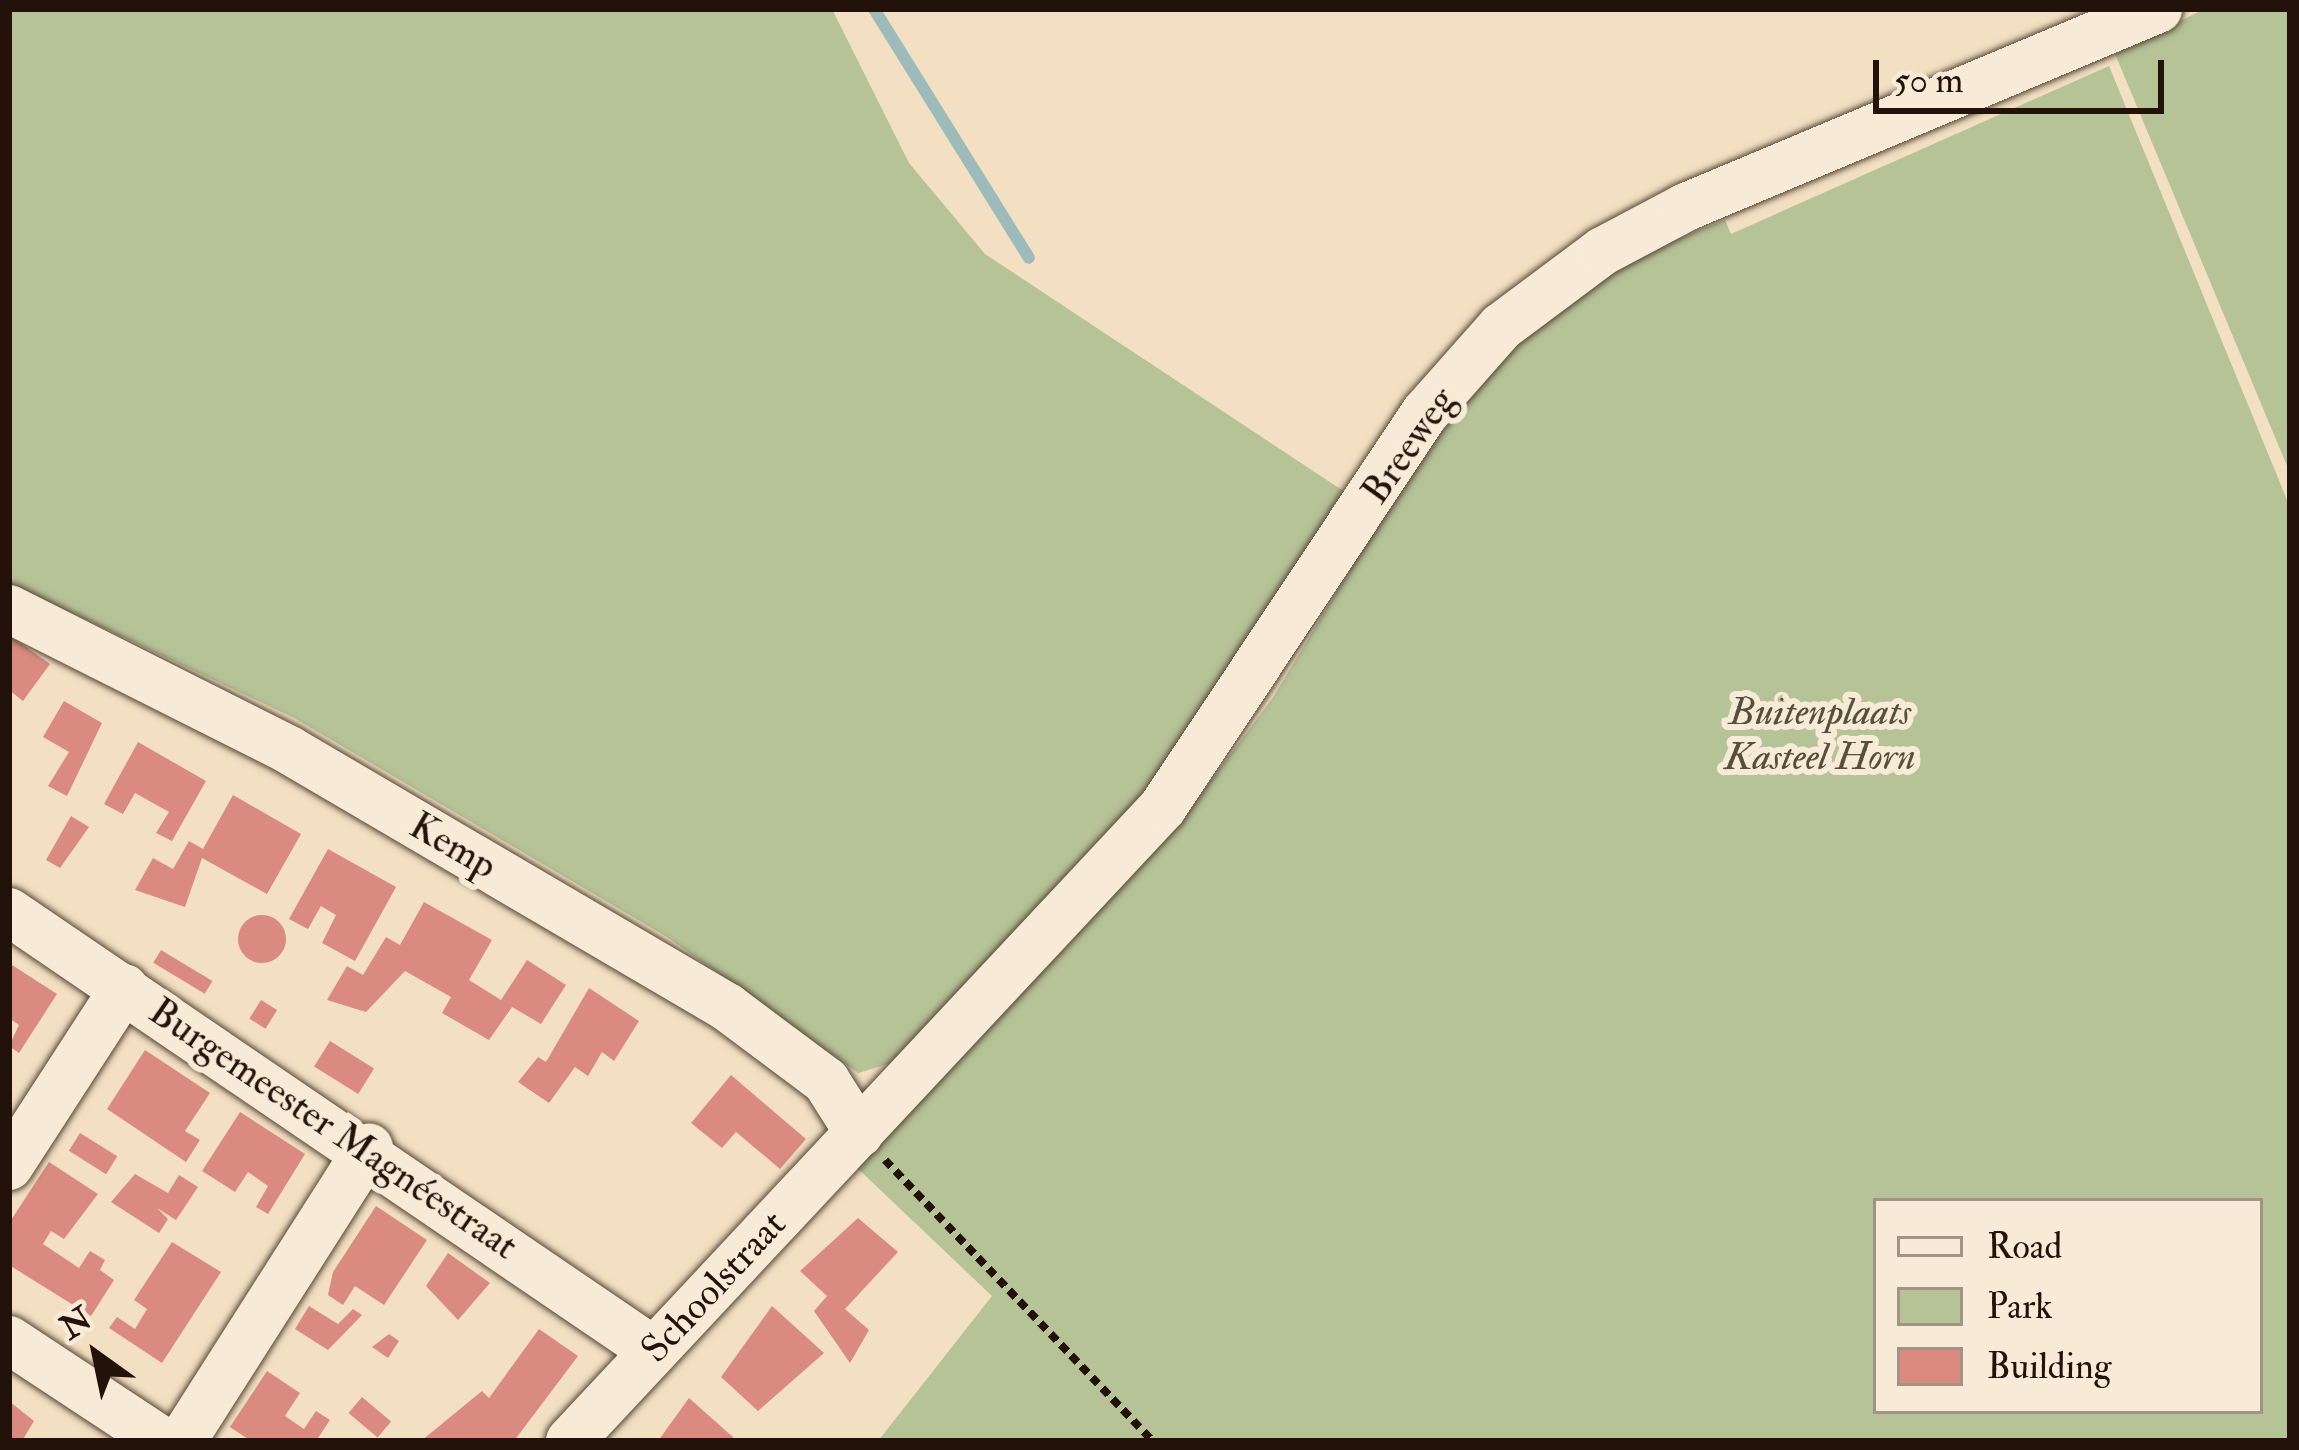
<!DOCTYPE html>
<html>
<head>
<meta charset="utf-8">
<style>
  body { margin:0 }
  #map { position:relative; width:2299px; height:1450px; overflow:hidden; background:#f3e0c2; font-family:"IM FELL Double Pica",serif }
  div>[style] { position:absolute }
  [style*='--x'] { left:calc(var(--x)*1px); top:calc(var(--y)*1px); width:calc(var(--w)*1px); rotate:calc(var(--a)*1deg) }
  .green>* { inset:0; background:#b6c397 }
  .stream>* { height:12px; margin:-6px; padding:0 6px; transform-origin:6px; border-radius:6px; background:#9ebbbb }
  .building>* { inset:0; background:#da8a7e; transform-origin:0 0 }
  .round { border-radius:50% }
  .path>* { height:8px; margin-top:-4px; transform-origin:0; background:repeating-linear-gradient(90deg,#231209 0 9px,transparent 0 15px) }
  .roads { filter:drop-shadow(0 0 3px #574637) drop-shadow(0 0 3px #574637) }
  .minor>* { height:48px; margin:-24px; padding:0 24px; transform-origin:24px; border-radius:24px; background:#f7ebd7 }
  span { translate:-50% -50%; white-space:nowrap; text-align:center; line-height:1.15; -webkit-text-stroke:12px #f7ebd7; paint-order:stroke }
  .street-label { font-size:39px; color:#231209 }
  .park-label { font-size:39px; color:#56503b; font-style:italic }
  .frame { position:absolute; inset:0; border:12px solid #231209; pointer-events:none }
  .legend { position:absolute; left:1873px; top:1198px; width:390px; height:216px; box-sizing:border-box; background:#f7ebd7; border:3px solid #a29485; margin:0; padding:15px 21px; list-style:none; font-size:36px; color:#231209 }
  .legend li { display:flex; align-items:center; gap:24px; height:60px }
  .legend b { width:60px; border:3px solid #a29485 }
  .north { position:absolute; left:36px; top:1294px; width:120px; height:120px; -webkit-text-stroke:9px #f7ebd7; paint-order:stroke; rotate:327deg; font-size:33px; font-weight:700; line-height:48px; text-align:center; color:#231209 }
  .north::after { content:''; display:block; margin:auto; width:42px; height:54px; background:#231209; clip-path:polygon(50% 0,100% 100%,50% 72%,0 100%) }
  .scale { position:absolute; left:1873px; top:60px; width:291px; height:54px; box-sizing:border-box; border:6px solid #231209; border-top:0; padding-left:15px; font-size:36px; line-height:42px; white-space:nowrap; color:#231209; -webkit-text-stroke:9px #f7ebd7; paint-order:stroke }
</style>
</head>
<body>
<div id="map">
  <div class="green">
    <i style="clip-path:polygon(9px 9px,832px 9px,909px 163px,985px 254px,1348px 494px,1208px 724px,898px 1061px,858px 1073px,667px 937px,296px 719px,9px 583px)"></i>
    <i style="clip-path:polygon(2204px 9px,2290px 9px,2290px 473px,2115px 54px)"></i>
    <i style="clip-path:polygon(evenodd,2109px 66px,2290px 507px,2290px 1441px,878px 1441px,992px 1296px,854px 1165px,1197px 799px,1272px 699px,1437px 426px,1514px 341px,1610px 266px,1725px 220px,1731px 234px,2109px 66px,1876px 1201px,2260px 1201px,2260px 1411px,1876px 1411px,1876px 1201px)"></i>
  </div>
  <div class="stream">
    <i style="--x:874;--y:9;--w:293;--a:58.1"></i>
  </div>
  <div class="building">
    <i style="clip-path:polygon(9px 635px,50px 664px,23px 701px,9px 690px)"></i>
    <i style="clip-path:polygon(64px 701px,102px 723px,67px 796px,48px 786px,69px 752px,43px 737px)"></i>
    <i style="clip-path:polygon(138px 742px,206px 781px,172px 841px,156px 833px,169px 812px,135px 793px,123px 814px,104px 804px)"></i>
    <i style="clip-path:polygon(233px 795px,301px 834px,267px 894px,202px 858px,185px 907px,135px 890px,153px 858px,173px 869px,189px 841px,203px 849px)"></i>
    <i style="clip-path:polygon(71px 816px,89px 827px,60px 868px,46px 860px)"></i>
    <i style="clip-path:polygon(328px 849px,396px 887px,355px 961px,322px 943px,336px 915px,321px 906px,308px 929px,289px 919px)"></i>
    <i style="clip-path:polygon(424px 902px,492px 940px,469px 980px,501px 1000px,527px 960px,566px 985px,541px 1024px,512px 1007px,489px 1040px,442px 1013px,451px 997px,405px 971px,366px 1012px,327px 1000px,347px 966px,363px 975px,386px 937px,400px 945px)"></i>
    <i class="round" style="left:238px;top:915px;width:48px;height:48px"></i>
    <i style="left:161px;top:950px;width:60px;height:15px;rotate:31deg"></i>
    <i style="clip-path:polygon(9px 963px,57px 994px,19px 1053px,9px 1046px,19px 1025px,9px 1018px)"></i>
    <i style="clip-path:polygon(589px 988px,639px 1021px,614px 1061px,602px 1052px,588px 1076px,575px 1067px,549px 1103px,518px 1082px,538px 1057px,546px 1062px)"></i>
    <i style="left:261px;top:1000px;width:19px;height:22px;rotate:32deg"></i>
    <i style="left:330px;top:1041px;width:52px;height:30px;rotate:32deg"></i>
    <i style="clip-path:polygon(145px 1050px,210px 1093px,185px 1131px,200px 1140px,186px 1162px,107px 1109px)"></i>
    <i style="clip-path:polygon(731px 1075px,806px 1139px,780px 1169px,736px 1132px,722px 1148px,691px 1123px)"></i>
    <i style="clip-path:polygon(240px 1112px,305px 1154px,268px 1214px,256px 1207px,268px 1186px,248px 1172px,235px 1192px,202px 1171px)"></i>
    <i style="left:80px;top:1133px;width:44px;height:21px;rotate:32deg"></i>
    <i style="clip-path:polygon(49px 1162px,98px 1194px,64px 1239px,51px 1231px,43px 1244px,79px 1268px,90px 1251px,105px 1260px,100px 1270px,114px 1280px,91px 1316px,9px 1265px,9px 1223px)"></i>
    <i style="clip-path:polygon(135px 1174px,168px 1193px,179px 1175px,198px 1187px,176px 1220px,157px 1208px,168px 1219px,159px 1233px,111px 1202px)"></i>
    <i style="clip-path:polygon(376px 1206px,427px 1240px,384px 1305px,355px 1286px,343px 1305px,328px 1295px,333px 1272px)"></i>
    <i style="clip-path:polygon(858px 1218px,898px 1252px,845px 1309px,869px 1330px,850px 1363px,814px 1311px,827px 1296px,800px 1271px)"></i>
    <i style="clip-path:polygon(172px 1242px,221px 1272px,162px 1363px,109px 1328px,117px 1317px,135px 1329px,147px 1309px,134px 1300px)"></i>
    <i style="clip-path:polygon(448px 1253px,490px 1283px,458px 1320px,426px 1286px)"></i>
    <i style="clip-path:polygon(309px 1306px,338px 1324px,353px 1309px,362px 1315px,328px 1350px,295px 1329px)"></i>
    <i style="clip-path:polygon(772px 1306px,824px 1353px,758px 1411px,721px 1377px)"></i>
    <i style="clip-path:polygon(539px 1329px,578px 1356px,514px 1441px,421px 1441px,482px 1391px,489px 1398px)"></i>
    <i style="clip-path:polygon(389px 1334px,399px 1341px,388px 1358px,372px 1347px)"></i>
    <i style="clip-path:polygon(267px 1371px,300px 1393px,285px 1416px,304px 1429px,316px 1411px,330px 1420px,316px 1441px,251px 1441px,230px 1427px)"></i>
    <i style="left:362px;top:1397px;width:38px;height:21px;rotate:40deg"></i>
    <i style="clip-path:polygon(689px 1398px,734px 1438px,731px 1441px,658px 1441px)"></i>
    <i style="clip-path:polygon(9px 1401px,34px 1421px,22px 1441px,9px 1441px)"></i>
  </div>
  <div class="path">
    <i style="--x:885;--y:1160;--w:388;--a:46.4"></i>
  </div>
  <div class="roads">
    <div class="minor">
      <i style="--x:9;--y:609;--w:313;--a:26.7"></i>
      <i style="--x:289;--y:750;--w:508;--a:30.4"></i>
      <i style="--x:727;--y:1007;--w:124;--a:36.8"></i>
      <i style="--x:826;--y:1081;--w:62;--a:57.6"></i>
      <i style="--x:9;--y:912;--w:780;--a:34.24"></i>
      <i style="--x:9;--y:1166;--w:212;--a:-57.1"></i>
      <i style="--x:9;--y:1340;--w:183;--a:33.4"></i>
      <i style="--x:182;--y:1441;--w:348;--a:-57.5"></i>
      <i style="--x:570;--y:1441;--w:868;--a:-46.91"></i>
      <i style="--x:1163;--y:807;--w:473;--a:-56.4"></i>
      <i style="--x:1425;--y:413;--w:115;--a:-48.5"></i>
      <i style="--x:1501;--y:327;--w:127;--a:-36.7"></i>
      <i style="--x:1603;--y:251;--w:94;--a:-27.9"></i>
      <i style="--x:1686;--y:207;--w:512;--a:-22.76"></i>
    </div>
  </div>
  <div class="street-label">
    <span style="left:1409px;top:446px;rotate:-55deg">Breeweg</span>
    <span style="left:453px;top:846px;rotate:30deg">Kemp</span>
    <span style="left:333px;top:1129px;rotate:34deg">Burgemeester Magnéestraat</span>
    <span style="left:714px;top:1287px;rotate:-47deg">Schoolstraat</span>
  </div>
  <div class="park-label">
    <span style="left:1820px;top:735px">Buitenplaats<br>Kasteel Horn</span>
  </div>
  <div class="frame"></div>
  <ul class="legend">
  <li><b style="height:15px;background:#f7ebd7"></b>Road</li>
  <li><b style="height:33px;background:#b6c397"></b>Park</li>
  <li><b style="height:33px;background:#da8a7e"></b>Building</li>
  </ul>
  <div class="north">N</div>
  <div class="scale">50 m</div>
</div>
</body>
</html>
